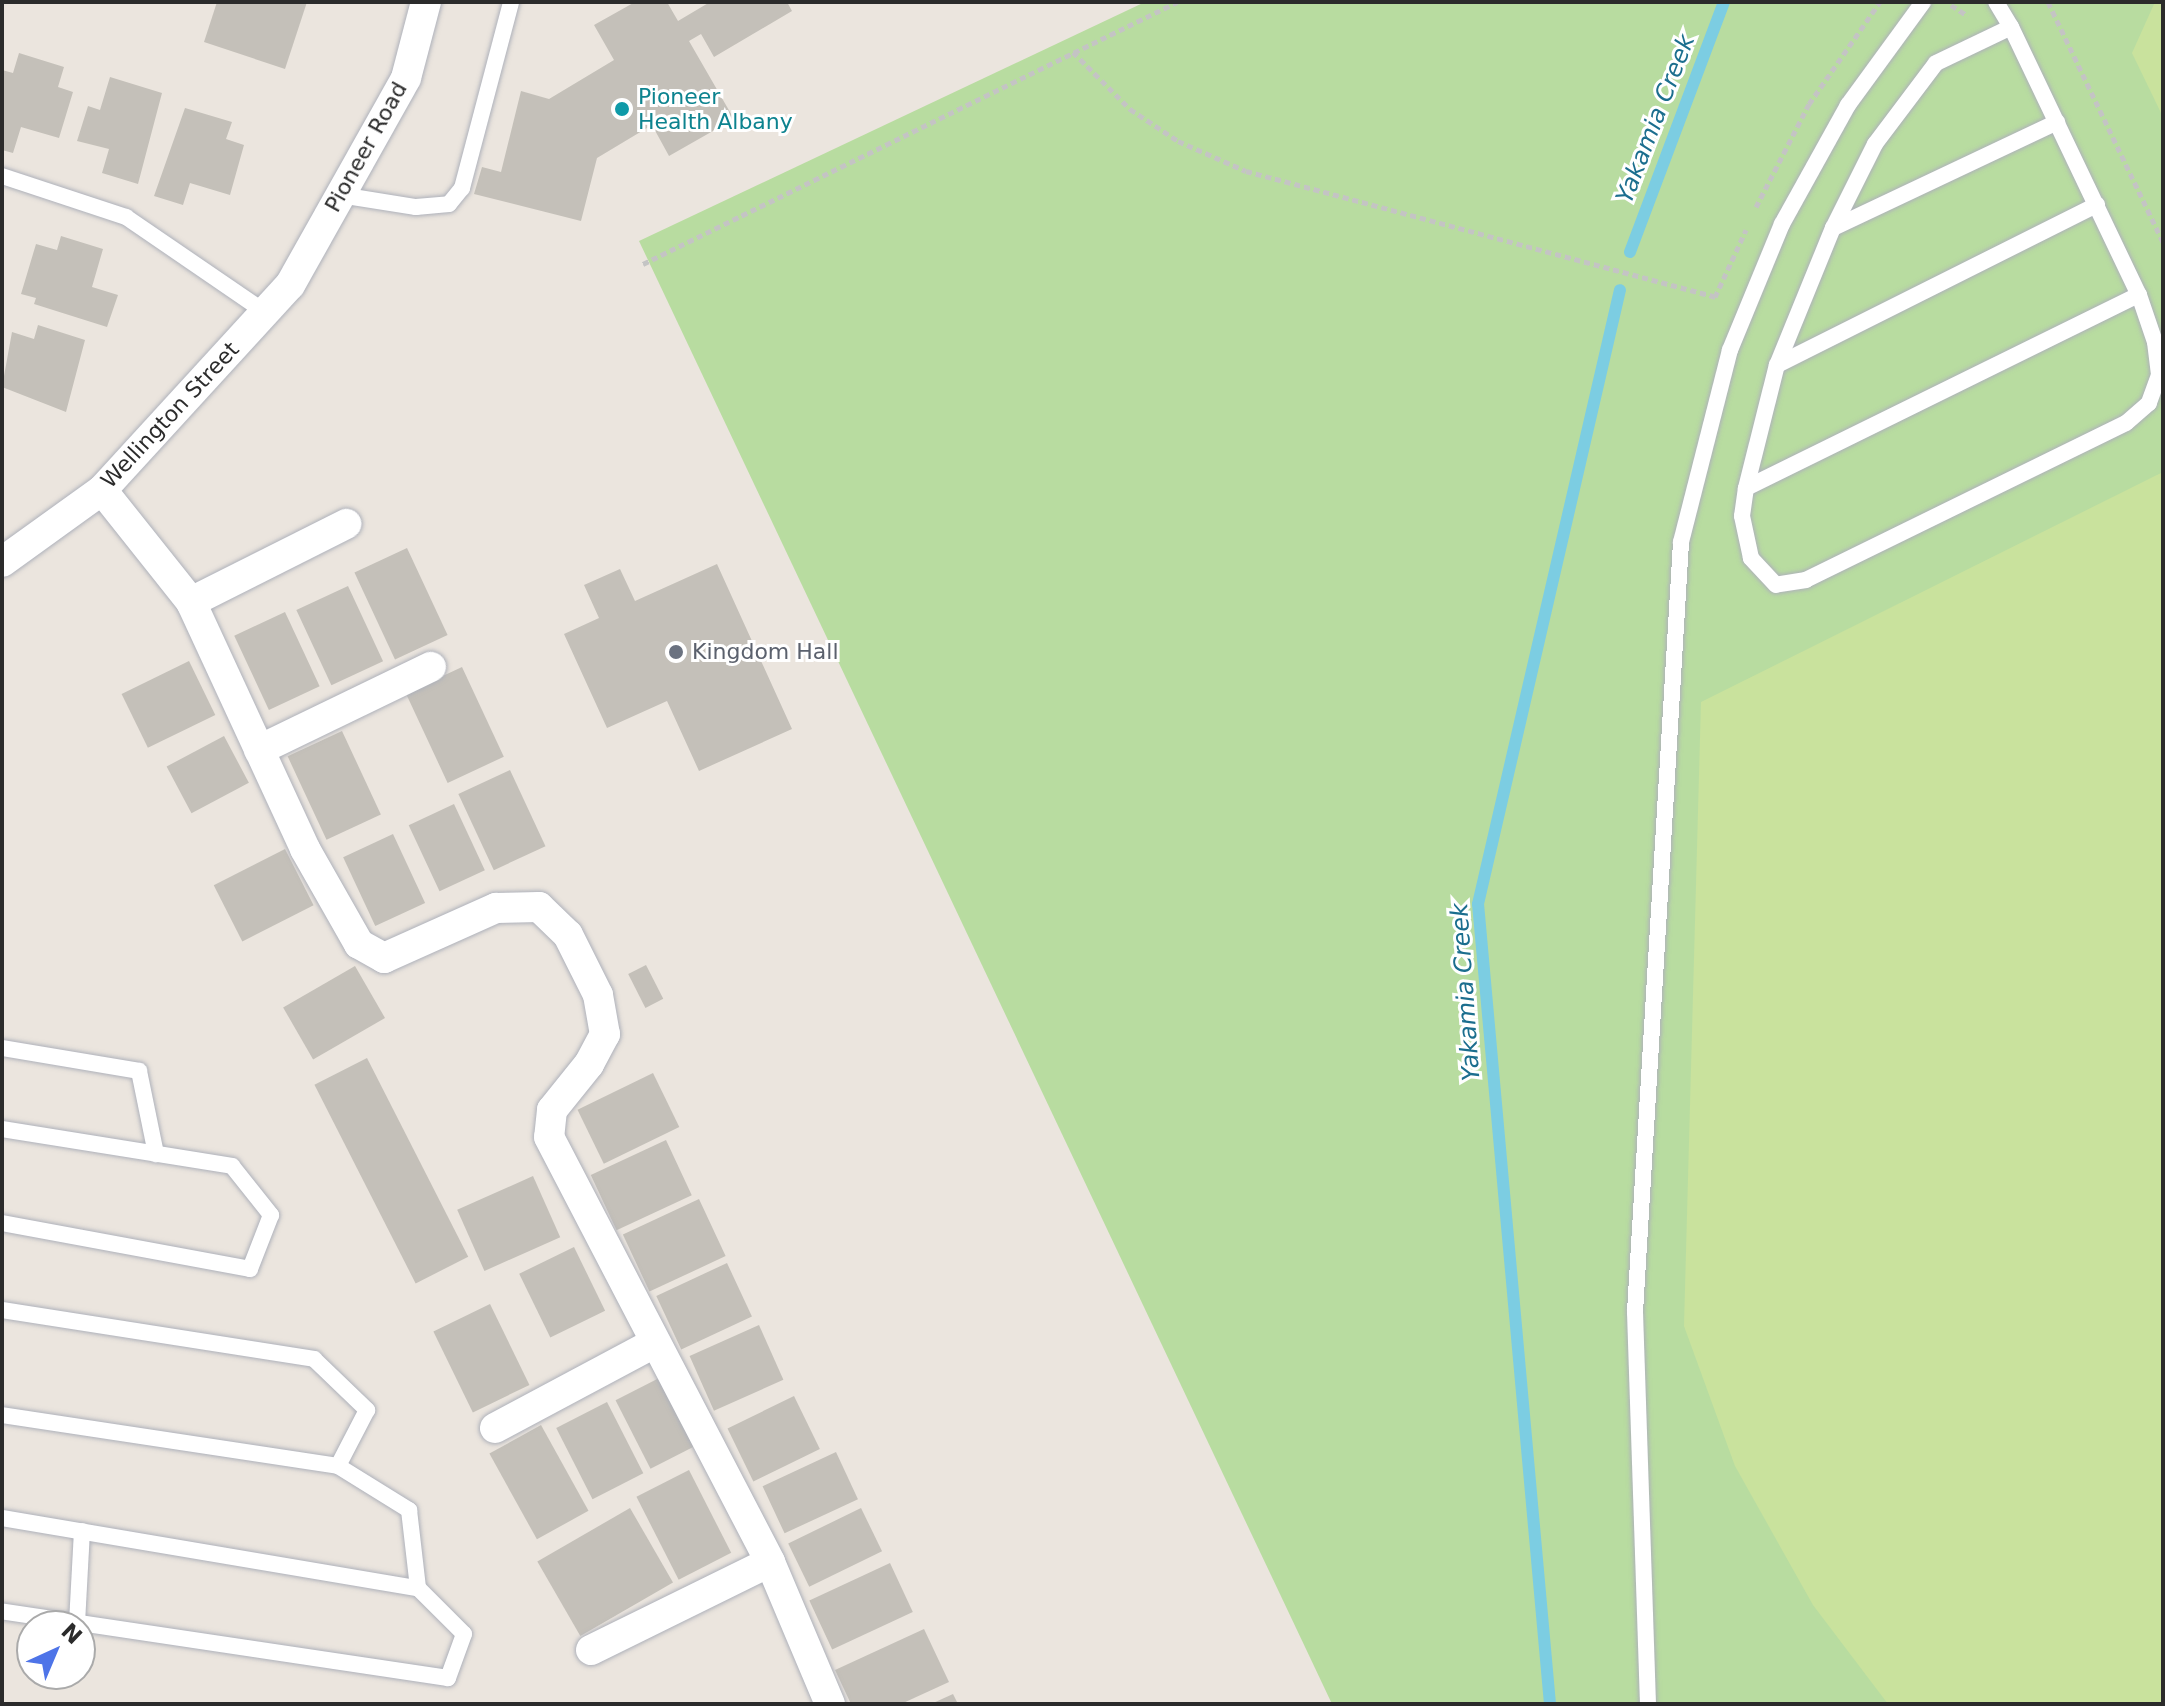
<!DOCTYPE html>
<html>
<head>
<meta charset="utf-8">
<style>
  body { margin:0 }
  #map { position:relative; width:2165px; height:1706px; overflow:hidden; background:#ebe5de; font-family:"DejaVu Sans",sans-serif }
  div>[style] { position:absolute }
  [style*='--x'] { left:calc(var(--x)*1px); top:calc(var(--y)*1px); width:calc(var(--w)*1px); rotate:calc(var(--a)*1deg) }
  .green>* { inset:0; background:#b8dca0 }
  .pitch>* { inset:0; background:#c9e29d }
  .stream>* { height:12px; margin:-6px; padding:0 6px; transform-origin:6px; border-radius:6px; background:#7ccde2 }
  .building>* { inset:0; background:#c4c0b9; transform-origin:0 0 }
  .path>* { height:5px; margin-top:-2.5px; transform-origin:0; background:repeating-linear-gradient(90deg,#c4c4c4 0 6px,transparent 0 10px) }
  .roads { filter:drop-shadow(0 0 2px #aeb1ba) drop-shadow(0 0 2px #aeb1ba) }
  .service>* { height:16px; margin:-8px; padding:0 8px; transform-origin:8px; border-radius:8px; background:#fff }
  .minor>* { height:30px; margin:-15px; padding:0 15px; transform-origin:15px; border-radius:15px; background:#fff }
  .dots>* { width:22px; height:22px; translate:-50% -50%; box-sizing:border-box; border:4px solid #fff; border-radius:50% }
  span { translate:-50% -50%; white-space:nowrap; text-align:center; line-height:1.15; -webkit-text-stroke:6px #fff; paint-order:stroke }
  .culture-label { font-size:22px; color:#0d838f }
  .left { translate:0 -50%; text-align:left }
  .street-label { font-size:22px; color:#2b2b2b }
  .worship-label { font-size:22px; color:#5b616d }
  .water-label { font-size:24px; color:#1b6e8e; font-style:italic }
  .frame { position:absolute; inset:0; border:4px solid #2b2b2b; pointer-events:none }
  .north { position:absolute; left:16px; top:1610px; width:80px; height:80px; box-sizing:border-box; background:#fff; border:2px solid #aaa; border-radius:50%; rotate:44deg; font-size:22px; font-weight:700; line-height:32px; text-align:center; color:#2b2b2b }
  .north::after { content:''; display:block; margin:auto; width:28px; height:36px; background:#4e74e8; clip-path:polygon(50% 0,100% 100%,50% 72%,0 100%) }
</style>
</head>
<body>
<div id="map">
  <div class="green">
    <i style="clip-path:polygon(1145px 2px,2163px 2px,2163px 1704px,1332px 1704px,639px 241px)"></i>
  </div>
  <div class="pitch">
    <i style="clip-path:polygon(2155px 2px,2163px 2px,2163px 117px,2132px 53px)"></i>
    <i style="clip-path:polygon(2163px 472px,2163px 1704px,1888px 1704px,1813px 1605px,1735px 1466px,1684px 1326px,1701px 702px)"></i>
  </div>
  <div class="stream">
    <i style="--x:1630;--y:252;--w:267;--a:-69.4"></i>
    <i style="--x:1550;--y:1704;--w:803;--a:-95.14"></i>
    <i style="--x:1478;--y:904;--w:630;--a:-76.98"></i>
  </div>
  <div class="building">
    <i style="clip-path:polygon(217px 2px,307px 2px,285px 69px,204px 42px)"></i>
    <i style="clip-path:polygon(635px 2px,667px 2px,678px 21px,710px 2px,787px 2px,792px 11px,714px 57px,701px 34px,689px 41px,734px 119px,669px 156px,652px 125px,597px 158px,581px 221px,474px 194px,482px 167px,501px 172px,521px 91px,549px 99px,614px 60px,594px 25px)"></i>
    <i style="clip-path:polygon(19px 53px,64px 67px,58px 87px,73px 92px,59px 138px,21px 127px,13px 153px,2px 150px,2px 70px,13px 73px)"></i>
    <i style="clip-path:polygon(110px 77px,162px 93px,138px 184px,102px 173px,109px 149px,77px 141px,88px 106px,100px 110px)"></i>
    <i style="clip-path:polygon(185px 108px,232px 122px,226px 139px,244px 145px,230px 195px,190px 183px,183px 205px,154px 196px)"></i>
    <i style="clip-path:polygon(61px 236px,103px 249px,92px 287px,118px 295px,107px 327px,34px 304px,36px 298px,21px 294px,36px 244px,57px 250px)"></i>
    <i style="clip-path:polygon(38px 325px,85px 340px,66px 412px,2px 387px,12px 332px,34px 339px)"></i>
    <i style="left:407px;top:548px;width:96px;height:58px;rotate:65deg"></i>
    <i style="clip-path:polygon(717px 564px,792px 729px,699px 771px,667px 701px,607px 728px,564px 634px,599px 618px,584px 585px,620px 569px,635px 601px)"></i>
    <i style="left:348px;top:586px;width:83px;height:57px;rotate:65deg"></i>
    <i style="left:285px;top:612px;width:82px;height:56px;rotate:65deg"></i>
    <i style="left:189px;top:661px;width:60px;height:75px;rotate:64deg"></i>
    <i style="left:462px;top:667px;width:99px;height:62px;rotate:65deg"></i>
    <i style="left:342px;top:731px;width:92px;height:60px;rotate:65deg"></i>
    <i style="left:224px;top:736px;width:53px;height:65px;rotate:62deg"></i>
    <i style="left:510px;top:770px;width:84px;height:57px;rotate:65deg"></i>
    <i style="left:454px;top:804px;width:73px;height:50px;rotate:65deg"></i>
    <i style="left:393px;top:834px;width:76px;height:55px;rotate:65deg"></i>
    <i style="left:285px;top:849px;width:63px;height:80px;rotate:63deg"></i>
    <i style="left:646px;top:965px;width:38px;height:20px;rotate:63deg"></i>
    <i style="left:355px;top:966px;width:60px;height:83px;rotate:60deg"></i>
    <i style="left:367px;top:1058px;width:223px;height:59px;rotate:63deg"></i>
    <i style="left:653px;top:1073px;width:60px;height:84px;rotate:64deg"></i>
    <i style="left:666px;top:1140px;width:61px;height:83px;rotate:65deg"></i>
    <i style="left:533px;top:1176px;width:67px;height:83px;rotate:66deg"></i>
    <i style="left:699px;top:1199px;width:63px;height:84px;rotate:65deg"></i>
    <i style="left:574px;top:1247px;width:71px;height:61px;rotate:64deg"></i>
    <i style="left:727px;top:1263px;width:59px;height:78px;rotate:65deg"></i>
    <i style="left:490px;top:1304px;width:90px;height:63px;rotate:64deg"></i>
    <i style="left:759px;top:1325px;width:60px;height:76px;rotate:66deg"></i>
    <i style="left:669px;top:1373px;width:77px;height:60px;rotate:63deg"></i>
    <i style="left:794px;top:1396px;width:59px;height:74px;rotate:64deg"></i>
    <i style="left:607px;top:1402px;width:80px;height:57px;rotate:63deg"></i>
    <i style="left:541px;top:1425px;width:98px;height:59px;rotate:61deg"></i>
    <i style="left:836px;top:1452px;width:52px;height:81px;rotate:65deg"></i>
    <i style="left:689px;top:1470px;width:93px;height:59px;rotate:63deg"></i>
    <i style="left:630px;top:1508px;width:86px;height:107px;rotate:60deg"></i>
    <i style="left:861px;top:1508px;width:48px;height:81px;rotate:64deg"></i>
    <i style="left:890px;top:1563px;width:54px;height:89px;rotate:65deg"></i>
    <i style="clip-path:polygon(924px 1629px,949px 1682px,901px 1704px,851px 1704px,835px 1670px)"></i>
    <i style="clip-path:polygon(953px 1694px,958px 1704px,931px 1704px)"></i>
  </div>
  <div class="path">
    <i style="--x:2048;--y:2;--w:266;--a:64.4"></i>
    <i style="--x:1951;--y:5;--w:20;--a:33"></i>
    <i style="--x:1073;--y:52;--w:81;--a:45"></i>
    <i style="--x:1130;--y:109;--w:58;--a:33.7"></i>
    <i style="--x:1178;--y:141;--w:74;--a:23.8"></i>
    <i style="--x:1246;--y:171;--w:486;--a:15"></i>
    <i style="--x:1715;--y:297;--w:74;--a:-65.2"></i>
    <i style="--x:1756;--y:207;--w:116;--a:-62.8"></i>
    <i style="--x:1809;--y:104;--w:124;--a:-55.2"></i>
    <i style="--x:643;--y:264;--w:595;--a:-26.13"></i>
  </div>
  <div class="roads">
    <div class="service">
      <i style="--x:1996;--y:2;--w:29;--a:59"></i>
      <i style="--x:2011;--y:27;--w:297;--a:64.5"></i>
      <i style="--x:2139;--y:295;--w:50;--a:71.2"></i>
      <i style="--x:2155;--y:342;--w:33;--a:83"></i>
      <i style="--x:2159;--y:375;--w:30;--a:110"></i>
      <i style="--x:2149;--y:403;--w:30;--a:139"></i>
      <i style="--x:2126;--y:423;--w:356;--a:153.9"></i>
      <i style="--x:1806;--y:580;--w:30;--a:171"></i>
      <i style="--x:1776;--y:585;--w:37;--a:-133"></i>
      <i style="--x:1751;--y:558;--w:43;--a:-102.1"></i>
      <i style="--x:1742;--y:516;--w:28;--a:-82"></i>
      <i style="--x:1746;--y:488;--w:127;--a:-75.9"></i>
      <i style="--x:1777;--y:365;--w:148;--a:-67.8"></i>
      <i style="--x:1833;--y:228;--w:94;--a:-63.4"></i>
      <i style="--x:1875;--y:144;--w:101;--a:-53"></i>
      <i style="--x:1936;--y:63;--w:83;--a:-25.6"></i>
      <i style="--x:2;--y:176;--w:131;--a:18.3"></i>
      <i style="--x:126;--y:217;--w:168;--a:34.4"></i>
      <i style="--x:340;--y:195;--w:77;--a:9"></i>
      <i style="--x:416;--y:207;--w:33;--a:-5"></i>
      <i style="--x:449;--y:204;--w:21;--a:-51"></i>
      <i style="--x:462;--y:188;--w:192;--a:-75.2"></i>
      <i style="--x:1833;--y:228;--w:248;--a:-25.3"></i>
      <i style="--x:1777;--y:365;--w:358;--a:-26.6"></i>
      <i style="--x:1746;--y:488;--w:438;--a:-26.2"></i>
      <i style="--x:2;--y:1048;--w:139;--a:9.5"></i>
      <i style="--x:139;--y:1071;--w:85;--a:78.4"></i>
      <i style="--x:2;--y:1129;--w:233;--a:9.1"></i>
      <i style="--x:232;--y:1166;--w:63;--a:51.5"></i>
      <i style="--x:271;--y:1215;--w:58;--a:111.3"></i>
      <i style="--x:250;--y:1269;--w:252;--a:-169.5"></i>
      <i style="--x:2;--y:1310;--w:316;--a:8.9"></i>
      <i style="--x:314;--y:1359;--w:74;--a:43.9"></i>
      <i style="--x:367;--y:1410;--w:63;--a:117.4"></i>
      <i style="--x:2;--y:1415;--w:340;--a:8.6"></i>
      <i style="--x:338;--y:1466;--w:84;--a:31.8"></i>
      <i style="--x:409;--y:1510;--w:79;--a:83.4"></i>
      <i style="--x:2;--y:1518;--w:422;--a:9.6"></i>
      <i style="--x:418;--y:1588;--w:65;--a:45"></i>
      <i style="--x:464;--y:1634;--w:47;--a:110"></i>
      <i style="--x:448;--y:1678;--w:451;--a:-171.5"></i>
      <i style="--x:77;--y:1623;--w:92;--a:-86.9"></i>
      <i style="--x:1648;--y:1704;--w:392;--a:-91.9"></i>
      <i style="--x:1635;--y:1312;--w:771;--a:-86.58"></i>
      <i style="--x:1681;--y:542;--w:198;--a:-75.7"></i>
      <i style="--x:1730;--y:350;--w:136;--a:-67.6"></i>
      <i style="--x:1782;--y:224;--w:136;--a:-61"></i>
      <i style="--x:1848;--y:105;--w:127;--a:-53.9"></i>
    </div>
    <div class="minor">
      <i style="--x:102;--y:490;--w:143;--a:51.5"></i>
      <i style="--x:191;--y:602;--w:272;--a:65.2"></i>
      <i style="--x:305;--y:849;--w:109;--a:60.4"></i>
      <i style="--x:359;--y:944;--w:29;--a:29"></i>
      <i style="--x:384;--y:958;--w:123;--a:-24.1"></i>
      <i style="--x:496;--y:908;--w:43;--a:-1.3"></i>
      <i style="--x:539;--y:907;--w:40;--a:44"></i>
      <i style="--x:568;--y:935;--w:67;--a:63.4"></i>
      <i style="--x:598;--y:995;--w:40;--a:80"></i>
      <i style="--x:605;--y:1034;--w:34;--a:118"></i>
      <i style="--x:589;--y:1064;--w:59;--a:128.8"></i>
      <i style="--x:552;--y:1110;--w:27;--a:96"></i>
      <i style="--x:549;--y:1137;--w:479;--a:62.5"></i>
      <i style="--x:770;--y:1562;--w:154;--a:67.1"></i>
      <i style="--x:2;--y:562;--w:123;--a:-35.8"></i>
      <i style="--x:102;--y:490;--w:278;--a:-47.5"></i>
      <i style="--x:290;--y:285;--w:237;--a:-60.7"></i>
      <i style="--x:406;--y:78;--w:79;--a:-75.3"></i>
      <i style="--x:191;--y:602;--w:174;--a:-26.7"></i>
      <i style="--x:259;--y:750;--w:191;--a:-25.8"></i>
      <i style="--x:495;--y:1428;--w:180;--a:-28.1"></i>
      <i style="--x:591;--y:1650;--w:199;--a:-26.2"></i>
    </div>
  </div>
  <div class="dots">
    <i style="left:622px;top:109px;background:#0f9aa8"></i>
    <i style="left:676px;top:652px;background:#6b7280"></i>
  </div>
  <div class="culture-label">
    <span class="left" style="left:638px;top:109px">Pioneer<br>Health Albany</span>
  </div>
  <div class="street-label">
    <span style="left:366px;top:147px;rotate:-61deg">Pioneer Road</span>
    <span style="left:170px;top:415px;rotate:-47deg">Wellington Street</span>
  </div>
  <div class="worship-label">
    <span class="left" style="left:692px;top:652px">Kingdom Hall</span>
  </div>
  <div class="water-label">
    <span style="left:1656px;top:119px;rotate:-69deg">Yakamia Creek</span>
    <span style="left:1466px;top:992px;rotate:-94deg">Yakamia Creek</span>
  </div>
  <div class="frame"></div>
  <div class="north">N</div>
</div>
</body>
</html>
